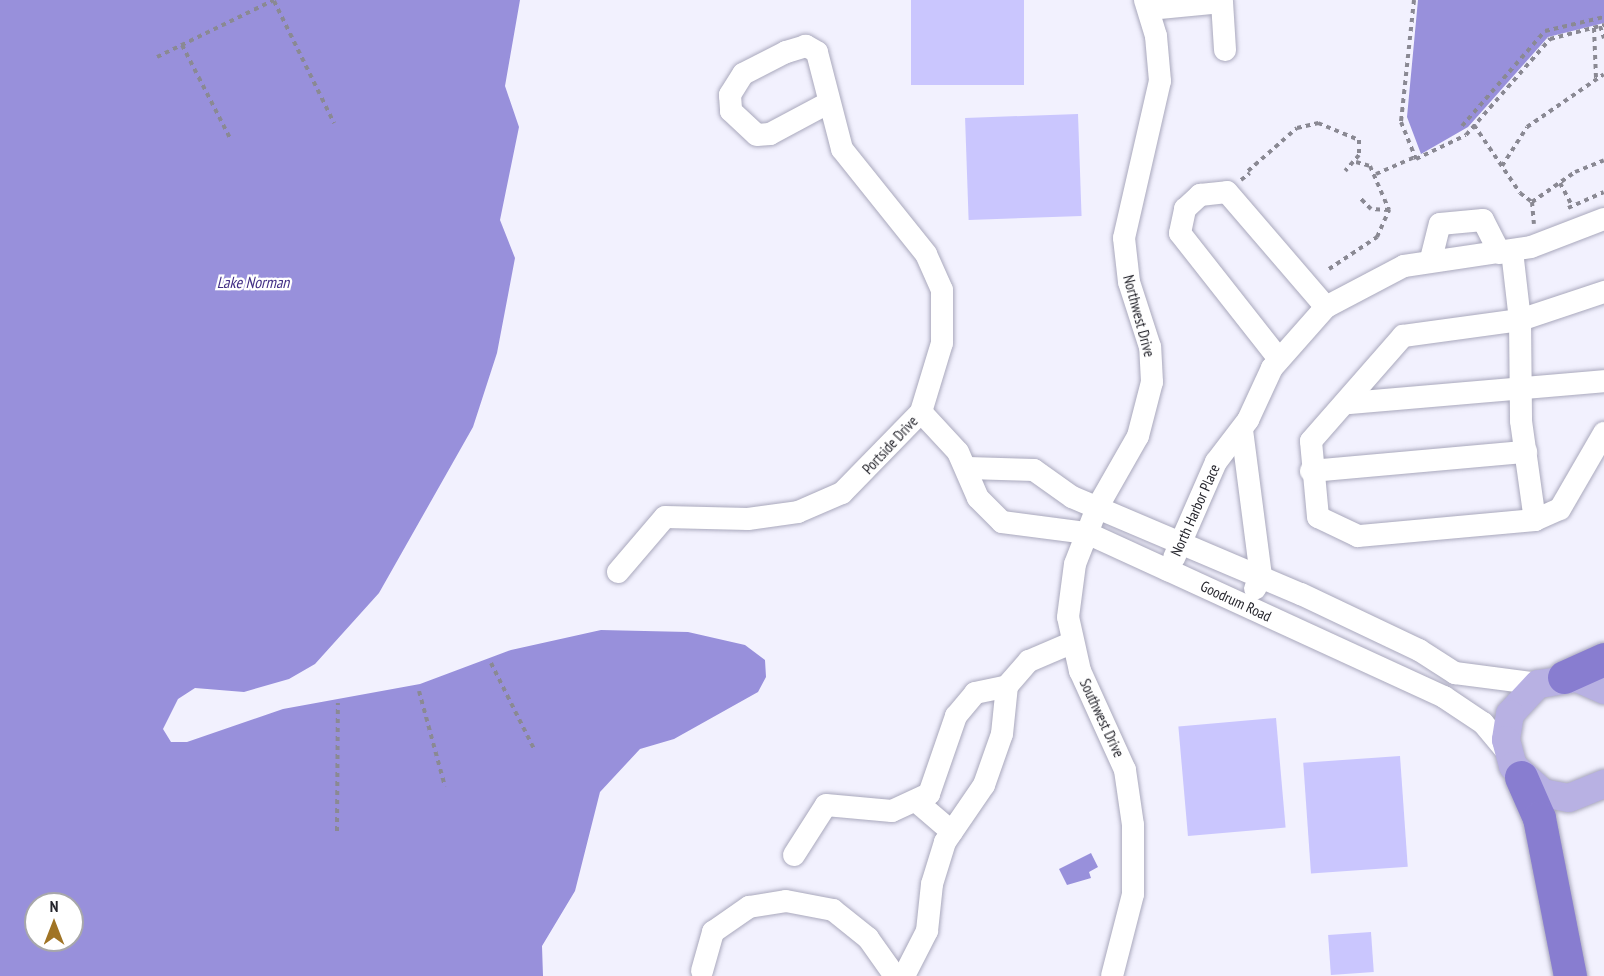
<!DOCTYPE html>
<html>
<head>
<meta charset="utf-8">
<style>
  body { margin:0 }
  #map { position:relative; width:1604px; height:976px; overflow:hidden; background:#f2f1fe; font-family:"PT Sans Narrow",sans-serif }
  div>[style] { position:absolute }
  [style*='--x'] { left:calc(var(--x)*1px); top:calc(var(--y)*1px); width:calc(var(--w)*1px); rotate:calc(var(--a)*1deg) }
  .green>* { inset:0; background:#cac6fe; transform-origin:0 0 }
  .water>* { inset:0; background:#9890db }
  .path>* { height:4px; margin-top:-2px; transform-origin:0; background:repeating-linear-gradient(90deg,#8a8993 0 4.5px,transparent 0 9px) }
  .roads { filter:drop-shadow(0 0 2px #a9a8bc) drop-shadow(0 0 2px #a9a8bc) }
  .minor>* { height:22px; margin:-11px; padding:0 11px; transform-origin:11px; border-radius:11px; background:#fff }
  .major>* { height:28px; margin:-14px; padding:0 14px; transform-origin:14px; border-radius:14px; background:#b8b1e3 }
  .highway>* { height:33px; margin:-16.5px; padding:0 16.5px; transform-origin:16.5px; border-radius:16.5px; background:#887dd0 }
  span { translate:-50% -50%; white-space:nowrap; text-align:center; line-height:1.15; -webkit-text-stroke:4.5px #fff; paint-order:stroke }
  .street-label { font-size:15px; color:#24242b }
  .water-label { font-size:16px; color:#422e85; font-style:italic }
  .north { position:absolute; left:24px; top:892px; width:60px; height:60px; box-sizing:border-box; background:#fff; border:2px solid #a7a7aa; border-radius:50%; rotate:0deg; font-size:16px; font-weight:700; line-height:24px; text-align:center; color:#24242b }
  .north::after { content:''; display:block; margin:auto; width:21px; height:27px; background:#a07425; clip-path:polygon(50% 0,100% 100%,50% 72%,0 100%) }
</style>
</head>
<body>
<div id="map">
  <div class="green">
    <i style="left:911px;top:0;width:113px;height:85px"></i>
    <i style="left:1078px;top:114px;width:102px;height:113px;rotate:88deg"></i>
    <i style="left:1276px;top:718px;width:110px;height:98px;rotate:85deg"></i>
    <i style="left:1400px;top:756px;width:111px;height:97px;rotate:86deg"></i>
    <i style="left:1371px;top:932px;width:40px;height:43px;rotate:86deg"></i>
  </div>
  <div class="water">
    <i style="clip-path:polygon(evenodd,0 0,520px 0,505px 86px,519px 127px,500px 220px,515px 258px,497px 353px,473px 427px,379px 593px,315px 664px,289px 679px,244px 692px,195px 688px,178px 699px,163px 729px,171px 742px,187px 742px,283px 709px,420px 684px,511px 650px,601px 630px,688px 632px,745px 645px,765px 660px,766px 677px,758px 692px,674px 739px,640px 749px,600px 792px,575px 891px,542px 946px,543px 976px,0 976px,0 0,36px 904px,72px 904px,72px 940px,36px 940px,36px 904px)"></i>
    <i style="clip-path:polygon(1418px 0,1604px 0,1604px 23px,1548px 37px,1468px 127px,1421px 154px,1407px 117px)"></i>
    <i style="clip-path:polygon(1091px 853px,1098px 867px,1089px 872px,1091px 878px,1067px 885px,1059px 869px)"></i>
  </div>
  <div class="path">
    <i style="--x:1414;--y:0;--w:123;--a:96.1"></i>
    <i style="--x:1401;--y:122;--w:40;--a:68"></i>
    <i style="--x:1416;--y:159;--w:55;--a:-25.6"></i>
    <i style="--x:1466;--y:135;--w:128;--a:-48.8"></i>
    <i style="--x:1550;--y:39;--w:56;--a:-14.5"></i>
    <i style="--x:274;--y:1;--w:136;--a:63.8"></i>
    <i style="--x:1600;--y:26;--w:13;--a:72"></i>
    <i style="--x:1594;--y:28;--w:50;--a:87.7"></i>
    <i style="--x:182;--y:45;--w:107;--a:62.7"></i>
    <i style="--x:157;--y:57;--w:130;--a:-26"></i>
    <i style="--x:1474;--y:125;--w:82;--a:55.9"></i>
    <i style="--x:1520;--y:193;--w:15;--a:37"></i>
    <i style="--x:1532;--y:202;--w:22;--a:85"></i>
    <i style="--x:1462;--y:126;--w:126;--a:-48.9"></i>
    <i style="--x:1545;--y:31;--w:61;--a:-13.3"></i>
    <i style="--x:1356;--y:162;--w:15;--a:16"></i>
    <i style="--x:1370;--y:166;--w:48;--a:66.6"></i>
    <i style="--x:1389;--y:210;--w:18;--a:-177"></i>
    <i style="--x:1371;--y:209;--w:16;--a:-135"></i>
    <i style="--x:1502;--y:166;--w:46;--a:-57.3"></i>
    <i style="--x:1527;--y:127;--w:93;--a:-34.5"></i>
    <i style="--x:1248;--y:171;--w:65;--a:-41.3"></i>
    <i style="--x:1297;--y:128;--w:22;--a:-13"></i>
    <i style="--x:1318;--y:123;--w:44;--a:22.5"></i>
    <i style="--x:1359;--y:140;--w:15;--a:90"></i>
    <i style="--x:1359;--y:155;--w:21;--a:131"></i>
    <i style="--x:1376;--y:174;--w:43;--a:-23.6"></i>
    <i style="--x:1241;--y:180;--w:11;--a:-38"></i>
    <i style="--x:1560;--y:183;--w:26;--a:62"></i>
    <i style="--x:1532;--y:202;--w:52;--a:-34.9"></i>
    <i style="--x:1575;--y:172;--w:31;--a:-22"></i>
    <i style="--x:1568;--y:208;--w:39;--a:-24"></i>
    <i style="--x:1329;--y:269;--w:58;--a:-33.7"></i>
    <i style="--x:1377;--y:237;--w:30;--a:-66"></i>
    <i style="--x:491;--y:663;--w:96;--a:63.4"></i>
    <i style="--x:419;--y:691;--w:99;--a:74.8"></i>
    <i style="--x:337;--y:831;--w:128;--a:-89.6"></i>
  </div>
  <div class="roads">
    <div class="minor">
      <i style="--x:1149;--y:9;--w:73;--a:-5.5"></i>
      <i style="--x:1222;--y:2;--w:48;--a:86.4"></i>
      <i style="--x:1512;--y:251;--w:69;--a:83.4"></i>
      <i style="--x:1520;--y:320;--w:89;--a:-18.4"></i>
      <i style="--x:1431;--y:259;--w:36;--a:-76"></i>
      <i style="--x:1440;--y:224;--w:43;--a:-5.3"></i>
      <i style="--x:1483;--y:220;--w:37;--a:63"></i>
      <i style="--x:1520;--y:320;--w:101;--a:89.4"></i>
      <i style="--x:1521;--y:421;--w:100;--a:82"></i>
      <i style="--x:1535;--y:520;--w:178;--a:174.8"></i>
      <i style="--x:1358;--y:536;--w:44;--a:-154.6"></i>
      <i style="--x:1318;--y:517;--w:76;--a:-95.3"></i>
      <i style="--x:1311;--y:441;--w:140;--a:-48.8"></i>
      <i style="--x:1403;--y:336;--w:118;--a:-7.8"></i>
      <i style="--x:1279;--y:359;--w:160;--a:-128.2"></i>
      <i style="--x:1180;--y:233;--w:25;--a:-78"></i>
      <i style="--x:1185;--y:209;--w:21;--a:-43"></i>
      <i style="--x:1200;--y:195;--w:27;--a:-6"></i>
      <i style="--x:1227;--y:192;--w:152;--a:49.3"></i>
      <i style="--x:1349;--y:403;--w:256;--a:-4.9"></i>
      <i style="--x:921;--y:412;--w:54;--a:47.2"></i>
      <i style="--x:958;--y:452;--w:50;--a:66.5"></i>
      <i style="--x:978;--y:498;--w:34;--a:45"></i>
      <i style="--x:1002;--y:522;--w:86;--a:7.4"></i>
      <i style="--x:1087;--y:533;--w:89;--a:24.6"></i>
      <i style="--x:1168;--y:570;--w:304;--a:24.7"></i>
      <i style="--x:1444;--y:697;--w:47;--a:33.7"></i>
      <i style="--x:1483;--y:723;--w:39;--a:50"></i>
      <i style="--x:1242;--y:430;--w:148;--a:82.6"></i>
      <i style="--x:1261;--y:577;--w:13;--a:117"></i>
      <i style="--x:968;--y:468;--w:66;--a:1.7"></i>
      <i style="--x:1034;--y:470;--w:47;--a:35.4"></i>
      <i style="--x:1072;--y:497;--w:249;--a:23"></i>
      <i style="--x:1301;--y:594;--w:131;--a:25.4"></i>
      <i style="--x:1419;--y:650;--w:43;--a:32.6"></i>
      <i style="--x:1455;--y:673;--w:84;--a:7.5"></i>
      <i style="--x:1311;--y:471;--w:216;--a:-5.1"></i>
      <i style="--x:1535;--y:520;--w:27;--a:-24"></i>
      <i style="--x:1560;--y:509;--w:88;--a:-59.9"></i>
      <i style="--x:1174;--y:558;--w:105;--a:-66.4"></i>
      <i style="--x:1216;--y:462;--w:53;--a:-52.7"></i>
      <i style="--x:1248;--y:420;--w:57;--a:-65.2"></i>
      <i style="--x:1272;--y:368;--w:81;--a:-48.5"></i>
      <i style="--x:1326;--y:307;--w:88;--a:-27.7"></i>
      <i style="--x:1404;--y:266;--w:128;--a:-8.5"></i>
      <i style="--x:1531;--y:247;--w:78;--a:-21"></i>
      <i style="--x:618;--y:572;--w:72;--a:-49.5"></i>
      <i style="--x:665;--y:517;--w:83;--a:1.4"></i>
      <i style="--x:748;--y:519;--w:50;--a:-8"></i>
      <i style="--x:798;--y:512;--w:48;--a:-23.4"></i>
      <i style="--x:842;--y:493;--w:113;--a:-45.7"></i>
      <i style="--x:921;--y:412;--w:72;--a:-73.1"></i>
      <i style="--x:942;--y:343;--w:53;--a:-90"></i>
      <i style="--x:942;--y:290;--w:39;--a:-114"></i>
      <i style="--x:926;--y:254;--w:134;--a:-128.7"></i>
      <i style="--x:842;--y:149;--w:100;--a:-104.5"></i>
      <i style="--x:817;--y:52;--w:13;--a:-151"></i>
      <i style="--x:806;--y:46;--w:21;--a:163"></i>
      <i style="--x:786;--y:52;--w:48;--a:152.9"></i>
      <i style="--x:743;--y:74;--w:25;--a:122"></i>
      <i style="--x:730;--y:95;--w:16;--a:86"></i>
      <i style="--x:731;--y:111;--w:35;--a:43"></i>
      <i style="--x:757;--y:135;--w:13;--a:-4"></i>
      <i style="--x:770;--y:134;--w:66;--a:-28.1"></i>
      <i style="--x:917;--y:802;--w:46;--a:40.6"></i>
      <i style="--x:794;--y:855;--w:59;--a:-57.4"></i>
      <i style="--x:826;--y:805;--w:66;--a:5.2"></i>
      <i style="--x:892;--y:811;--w:41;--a:-24.7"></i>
      <i style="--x:929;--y:794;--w:83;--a:-70.9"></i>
      <i style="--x:956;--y:716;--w:30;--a:-50"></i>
      <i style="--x:975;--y:693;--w:33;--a:-12"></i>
      <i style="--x:702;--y:971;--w:41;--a:-74.2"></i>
      <i style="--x:713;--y:932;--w:44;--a:-34.8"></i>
      <i style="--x:749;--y:907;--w:37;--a:-9"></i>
      <i style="--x:786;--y:901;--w:48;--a:10.8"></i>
      <i style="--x:833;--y:910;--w:45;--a:38.7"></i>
      <i style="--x:868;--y:938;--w:47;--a:54.6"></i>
      <i style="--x:904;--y:976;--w:51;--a:-62.9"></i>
      <i style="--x:927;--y:931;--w:47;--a:-83.9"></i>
      <i style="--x:932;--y:884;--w:44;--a:-72.8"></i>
      <i style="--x:945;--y:842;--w:69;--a:-55.6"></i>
      <i style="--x:984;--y:785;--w:54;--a:-70.6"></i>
      <i style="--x:1002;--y:734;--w:48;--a:-84.1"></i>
      <i style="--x:1007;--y:686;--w:33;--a:-49"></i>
      <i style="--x:1029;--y:661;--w:46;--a:-23.2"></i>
      <i style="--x:1112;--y:976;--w:85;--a:-75.6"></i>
      <i style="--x:1133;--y:894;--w:69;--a:-90"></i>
      <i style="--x:1133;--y:825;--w:56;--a:-98.3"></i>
      <i style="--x:1125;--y:770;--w:109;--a:-114.4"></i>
      <i style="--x:1080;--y:671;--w:55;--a:-102.5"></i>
      <i style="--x:1068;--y:617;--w:53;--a:-82.5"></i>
      <i style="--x:1075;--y:564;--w:60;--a:-68.6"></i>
      <i style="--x:1097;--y:508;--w:83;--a:-60.3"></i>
      <i style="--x:1138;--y:436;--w:56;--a:-75.5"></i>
      <i style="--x:1152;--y:382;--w:35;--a:-93"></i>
      <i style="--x:1150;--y:347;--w:68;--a:-107.9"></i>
      <i style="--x:1129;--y:282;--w:44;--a:-96.5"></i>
      <i style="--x:1124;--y:238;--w:161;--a:-77.1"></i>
      <i style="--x:1160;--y:81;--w:45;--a:-95.1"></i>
      <i style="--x:1156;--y:36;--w:38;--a:-107"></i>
    </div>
    <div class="major">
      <i style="--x:1604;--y:690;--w:30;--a:-156"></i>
      <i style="--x:1577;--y:678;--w:39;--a:171"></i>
      <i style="--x:1538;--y:684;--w:41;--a:133"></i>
      <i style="--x:1510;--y:714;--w:26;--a:99"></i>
      <i style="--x:1506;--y:740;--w:27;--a:75"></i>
      <i style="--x:1513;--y:766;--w:40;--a:42"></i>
      <i style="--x:1543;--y:793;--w:26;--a:11"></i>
      <i style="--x:1569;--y:798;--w:38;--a:-22"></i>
    </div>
    <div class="highway">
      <i style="--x:1564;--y:677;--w:44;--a:-24.2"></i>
      <i style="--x:1521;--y:777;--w:45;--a:66.3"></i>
      <i style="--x:1539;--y:818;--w:161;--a:78.9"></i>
    </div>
  </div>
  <div class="street-label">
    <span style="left:1139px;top:316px;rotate:75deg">Northwest Drive</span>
    <span style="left:890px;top:445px;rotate:-47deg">Portside Drive</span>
    <span style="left:1195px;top:510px;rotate:-66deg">North Harbor Place</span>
    <span style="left:1236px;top:601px;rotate:25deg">Goodrum Road</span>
    <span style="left:1102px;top:718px;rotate:65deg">Southwest Drive</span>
  </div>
  <div class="water-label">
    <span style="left:253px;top:282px">Lake Norman</span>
  </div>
  <div class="north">N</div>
</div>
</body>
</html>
